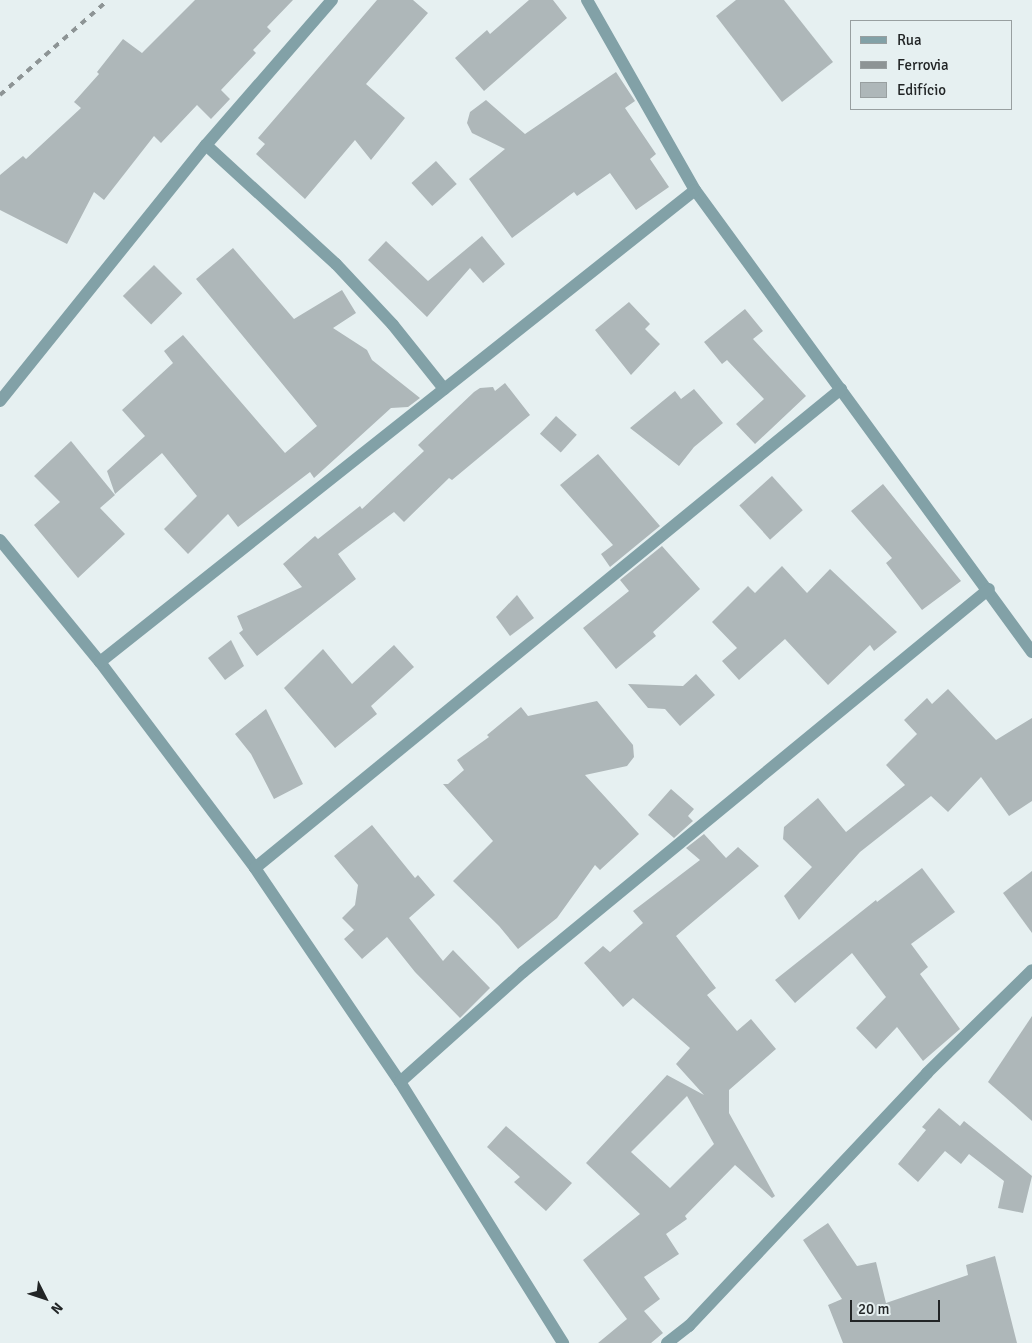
<!DOCTYPE html>
<html>
<head>
<meta charset="utf-8">
<style>
  body { margin:0 }
  #map { position:relative; width:1032px; height:1343px; overflow:hidden; background:#e6f0f1; font-family:Signika,sans-serif }
  div>[style] { position:absolute }
  [style*='--x'] { left:calc(var(--x)*1px); top:calc(var(--y)*1px); width:calc(var(--w)*1px); rotate:calc(var(--a)*1deg) }
  .building>* { inset:0; background:#aeb7b9; transform-origin:0 0 }
  .minor>* { height:12px; margin:-6px; padding:0 6px; transform-origin:6px; border-radius:6px; background:#82a1a7 }
  .rail>* { height:4px; margin-top:-2px; transform-origin:0; background:repeating-linear-gradient(90deg,#8d9495 0 6px,transparent 0 12px) }
  span { translate:-50% -50%; white-space:nowrap; text-align:center; line-height:1.15; -webkit-text-stroke:4.5px #e6f0f1; paint-order:stroke }
  .legend { position:absolute; left:850px; top:20px; width:162px; height:90px; box-sizing:border-box; background:#e6f0f1; border:1px solid #989fa0; margin:0; padding:6px 9px; list-style:none; font-size:15px; color:#222526 }
  .legend li { display:flex; align-items:center; gap:10px; height:25px }
  .legend b { width:25px; border:1px solid #989fa0 }
  .north { position:absolute; left:20px; top:1273px; width:50px; height:50px; -webkit-text-stroke:4px #e6f0f1; paint-order:stroke; rotate:131deg; font-size:14px; font-weight:700; line-height:20px; text-align:center; color:#222526 }
  .north::after { content:''; display:block; margin:auto; width:18px; height:22px; background:#222526; clip-path:polygon(50% 0,100% 100%,50% 72%,0 100%) }
  .scale { position:absolute; left:850px; top:1300px; width:90px; height:22px; box-sizing:border-box; border:2px solid #222526; border-top:0; padding-left:6px; font-size:15px; line-height:18px; white-space:nowrap; color:#222526; -webkit-text-stroke:4px #e6f0f1; paint-order:stroke }
</style>
</head>
<body>
<div id="map">
  <div class="building">
    <i style="clip-path:polygon(195px 0,293px 0,267px 27px,271px 31px,253px 50px,256px 53px,221px 90px,230px 99px,211px 119px,197px 105px,161px 143px,154px 136px,104px 200px,94px 192px,67px 244px,0 210px,0 175px,23px 156px,26px 159px,81px 108px,74px 102px,99px 74px,97px 72px,123px 39px,142px 53px)"></i>
    <i style="clip-path:polygon(377px 0,413px 0,428px 13px,366px 84px,405px 118px,371px 160px,355px 140px,305px 199px,256px 154px,265px 144px,258px 138px)"></i>
    <i style="clip-path:polygon(529px 0,553px 0,567px 18px,484px 91px,455px 58px,487px 30px,490px 34px)"></i>
    <i style="clip-path:polygon(736px 0,784px 0,833px 62px,782px 102px,716px 16px)"></i>
    <i style="clip-path:polygon(616px 72px,635px 101px,625px 108px,656px 154px,650px 159px,669px 187px,636px 210px,610px 173px,577px 196px,574px 192px,512px 238px,469px 179px,505px 149px,472px 133px,467px 123px,470px 112px,486px 100px,525px 134px)"></i>
    <i style="left:436px;top:161px;width:31px;height:33px;rotate:48deg"></i>
    <i style="clip-path:polygon(482px 236px,505px 264px,483px 283px,470px 268px,427px 317px,368px 260px,386px 241px,428px 281px)"></i>
    <i style="clip-path:polygon(233px 248px,294px 319px,342px 290px,356px 313px,333px 328px,367px 350px,372px 360px,420px 398px,408px 407px,391px 408px,314px 478px,310px 472px,238px 527px,228px 514px,188px 554px,164px 529px,197px 496px,162px 453px,115px 494px,107px 471px,145px 436px,122px 410px,173px 363px,164px 351px,183px 335px,285px 453px,317px 426px,196px 279px)"></i>
    <i style="left:154px;top:265px;width:40px;height:44px;rotate:45deg"></i>
    <i style="clip-path:polygon(629px 302px,650px 324px,645px 329px,660px 344px,631px 375px,595px 330px)"></i>
    <i style="clip-path:polygon(745px 309px,763px 331px,753px 339px,806px 396px,755px 444px,736px 424px,764px 399px,727px 360px,722px 364px,704px 342px)"></i>
    <i style="clip-path:polygon(505px 383px,530px 415px,452px 480px,449px 478px,404px 522px,394px 512px,338px 554px,356px 579px,257px 656px,239px 633px,243px 630px,237px 616px,302px 587px,283px 564px,315px 536px,318px 539px,360px 506px,362px 509px,424px 451px,418px 445px,474px 392px,480px 388px,493px 387px,495px 391px)"></i>
    <i style="clip-path:polygon(694px 389px,723px 423px,694px 447px,679px 466px,630px 428px,675px 391px,681px 399px)"></i>
    <i style="left:556px;top:416px;width:28px;height:24px;rotate:42deg"></i>
    <i style="clip-path:polygon(71px 441px,115px 495px,100px 508px,125px 534px,78px 578px,34px 525px,60px 502px,34px 476px)"></i>
    <i style="clip-path:polygon(598px 454px,660px 526px,610px 567px,601px 554px,613px 545px,560px 485px)"></i>
    <i style="left:772px;top:476px;width:46px;height:44px;rotate:48deg"></i>
    <i style="clip-path:polygon(883px 484px,961px 581px,922px 610px,886px 563px,892px 558px,851px 511px)"></i>
    <i style="clip-path:polygon(662px 546px,700px 589px,653px 632px,656px 636px,616px 669px,583px 628px,629px 591px,620px 580px)"></i>
    <i style="clip-path:polygon(782px 566px,807px 593px,830px 569px,897px 632px,874px 651px,870px 645px,828px 685px,785px 639px,739px 680px,722px 661px,737px 648px,712px 622px,748px 586px,755px 593px)"></i>
    <i style="clip-path:polygon(517px 595px,534px 618px,510px 636px,496px 617px)"></i>
    <i style="clip-path:polygon(231px 640px,244px 666px,225px 680px,208px 658px)"></i>
    <i style="clip-path:polygon(394px 645px,414px 667px,371px 706px,377px 714px,335px 748px,284px 688px,323px 649px,352px 684px)"></i>
    <i style="clip-path:polygon(696px 674px,715px 695px,680px 726px,665px 709px,648px 708px,628px 684px,683px 686px)"></i>
    <i style="clip-path:polygon(948px 689px,996px 740px,1032px 718px,1032px 801px,1009px 816px,981px 777px,948px 812px,931px 796px,860px 852px,799px 920px,784px 896px,812px 867px,783px 839px,784px 827px,818px 798px,846px 832px,905px 785px,886px 765px,917px 734px,904px 720px,927px 698px,932px 704px)"></i>
    <i style="clip-path:polygon(597px 701px,633px 745px,634px 757px,627px 766px,585px 775px,639px 834px,600px 870px,595px 865px,557px 918px,518px 949px,499px 926px,453px 881px,493px 841px,443px 784px,448px 784px,464px 770px,457px 760px,489px 737px,487px 735px,521px 707px,528px 716px)"></i>
    <i style="clip-path:polygon(266px 709px,303px 784px,274px 799px,251px 754px,235px 734px)"></i>
    <i style="clip-path:polygon(671px 789px,694px 809px,688px 816px,693px 821px,674px 838px,648px 815px)"></i>
    <i style="clip-path:polygon(372px 825px,415px 878px,418px 875px,435px 895px,409px 918px,443px 961px,453px 950px,490px 988px,460px 1018px,415px 972px,387px 937px,362px 959px,344px 939px,354px 930px,342px 918px,355px 905px,358px 885px,334px 856px)"></i>
    <i style="clip-path:polygon(evenodd,704px 834px,726px 858px,738px 847px,759px 866px,676px 936px,716px 988px,707px 995px,737px 1031px,751px 1019px,776px 1049px,729px 1090px,729px 1113px,775px 1196px,772px 1198px,735px 1165px,685px 1216px,687px 1219px,666px 1234px,679px 1254px,644px 1277px,660px 1299px,644px 1311px,663px 1333px,651px 1343px,598px 1343px,627px 1319px,583px 1260px,640px 1214px,586px 1163px,667px 1075px,704px 1095px,676px 1064px,690px 1048px,633px 998px,623px 1007px,584px 963px,603px 946px,610px 952px,643px 923px,633px 911px,700px 860px,686px 848px,704px 834px,687px 1096px,714px 1144px,670px 1188px,631px 1152px,687px 1096px)"></i>
    <i style="clip-path:polygon(922px 868px,955px 912px,911px 944px,928px 967px,920px 974px,960px 1029px,923px 1061px,897px 1027px,876px 1049px,856px 1028px,886px 997px,852px 953px,795px 1003px,775px 980px,876px 900px,877px 902px)"></i>
    <i style="clip-path:polygon(1032px 871px,1032px 933px,1003px 893px)"></i>
    <i style="clip-path:polygon(1032px 1016px,1032px 1121px,988px 1082px)"></i>
    <i style="clip-path:polygon(939px 1108px,960px 1126px,964px 1121px,1032px 1176px,1023px 1213px,998px 1208px,1004px 1181px,969px 1154px,961px 1164px,945px 1151px,918px 1182px,898px 1164px,926px 1130px,922px 1127px)"></i>
    <i style="clip-path:polygon(506px 1126px,572px 1183px,546px 1211px,514px 1182px,520px 1177px,487px 1147px)"></i>
    <i style="clip-path:polygon(828px 1223px,857px 1266px,876px 1262px,886px 1303px,968px 1275px,966px 1265px,995px 1256px,1017px 1343px,843px 1343px,828px 1305px,842px 1299px,803px 1240px)"></i>
  </div>
  <div class="minor">
    <i style="--x:587;--y:0;--w:219;--a:60.4"></i>
    <i style="--x:695;--y:190;--w:572;--a:53.89"></i>
    <i style="--x:206;--y:145;--w:176;--a:42.5"></i>
    <i style="--x:336;--y:264;--w:83;--a:46.9"></i>
    <i style="--x:393;--y:325;--w:82;--a:51.4"></i>
    <i style="--x:0;--y:401;--w:329;--a:-51.2"></i>
    <i style="--x:206;--y:145;--w:192;--a:-49"></i>
    <i style="--x:0;--y:540;--w:158;--a:50.7"></i>
    <i style="--x:100;--y:662;--w:258;--a:53"></i>
    <i style="--x:255;--y:868;--w:258;--a:55.9"></i>
    <i style="--x:400;--y:1082;--w:308;--a:58"></i>
    <i style="--x:100;--y:662;--w:759;--a:-38.42"></i>
    <i style="--x:255;--y:868;--w:757;--a:-39.26"></i>
    <i style="--x:400;--y:1082;--w:165;--a:-41.8"></i>
    <i style="--x:523;--y:972;--w:603;--a:-39.42"></i>
    <i style="--x:667;--y:1343;--w:28;--a:-38"></i>
    <i style="--x:689;--y:1326;--w:347;--a:-46.7"></i>
    <i style="--x:927;--y:1073;--w:147;--a:-44.4"></i>
  </div>
  <div class="rail">
    <i style="--x:0;--y:95;--w:144;--a:-41.3"></i>
  </div>
  <ul class="legend">
  <li><b style="height:6px;background:#82a1a7"></b>Rua</li>
  <li><b style="height:6px;background:#8d9495"></b>Ferrovia</li>
  <li><b style="height:14px;background:#aeb7b9"></b>Edifício</li>
  </ul>
  <div class="north">N</div>
  <div class="scale">20 m</div>
</div>
</body>
</html>
